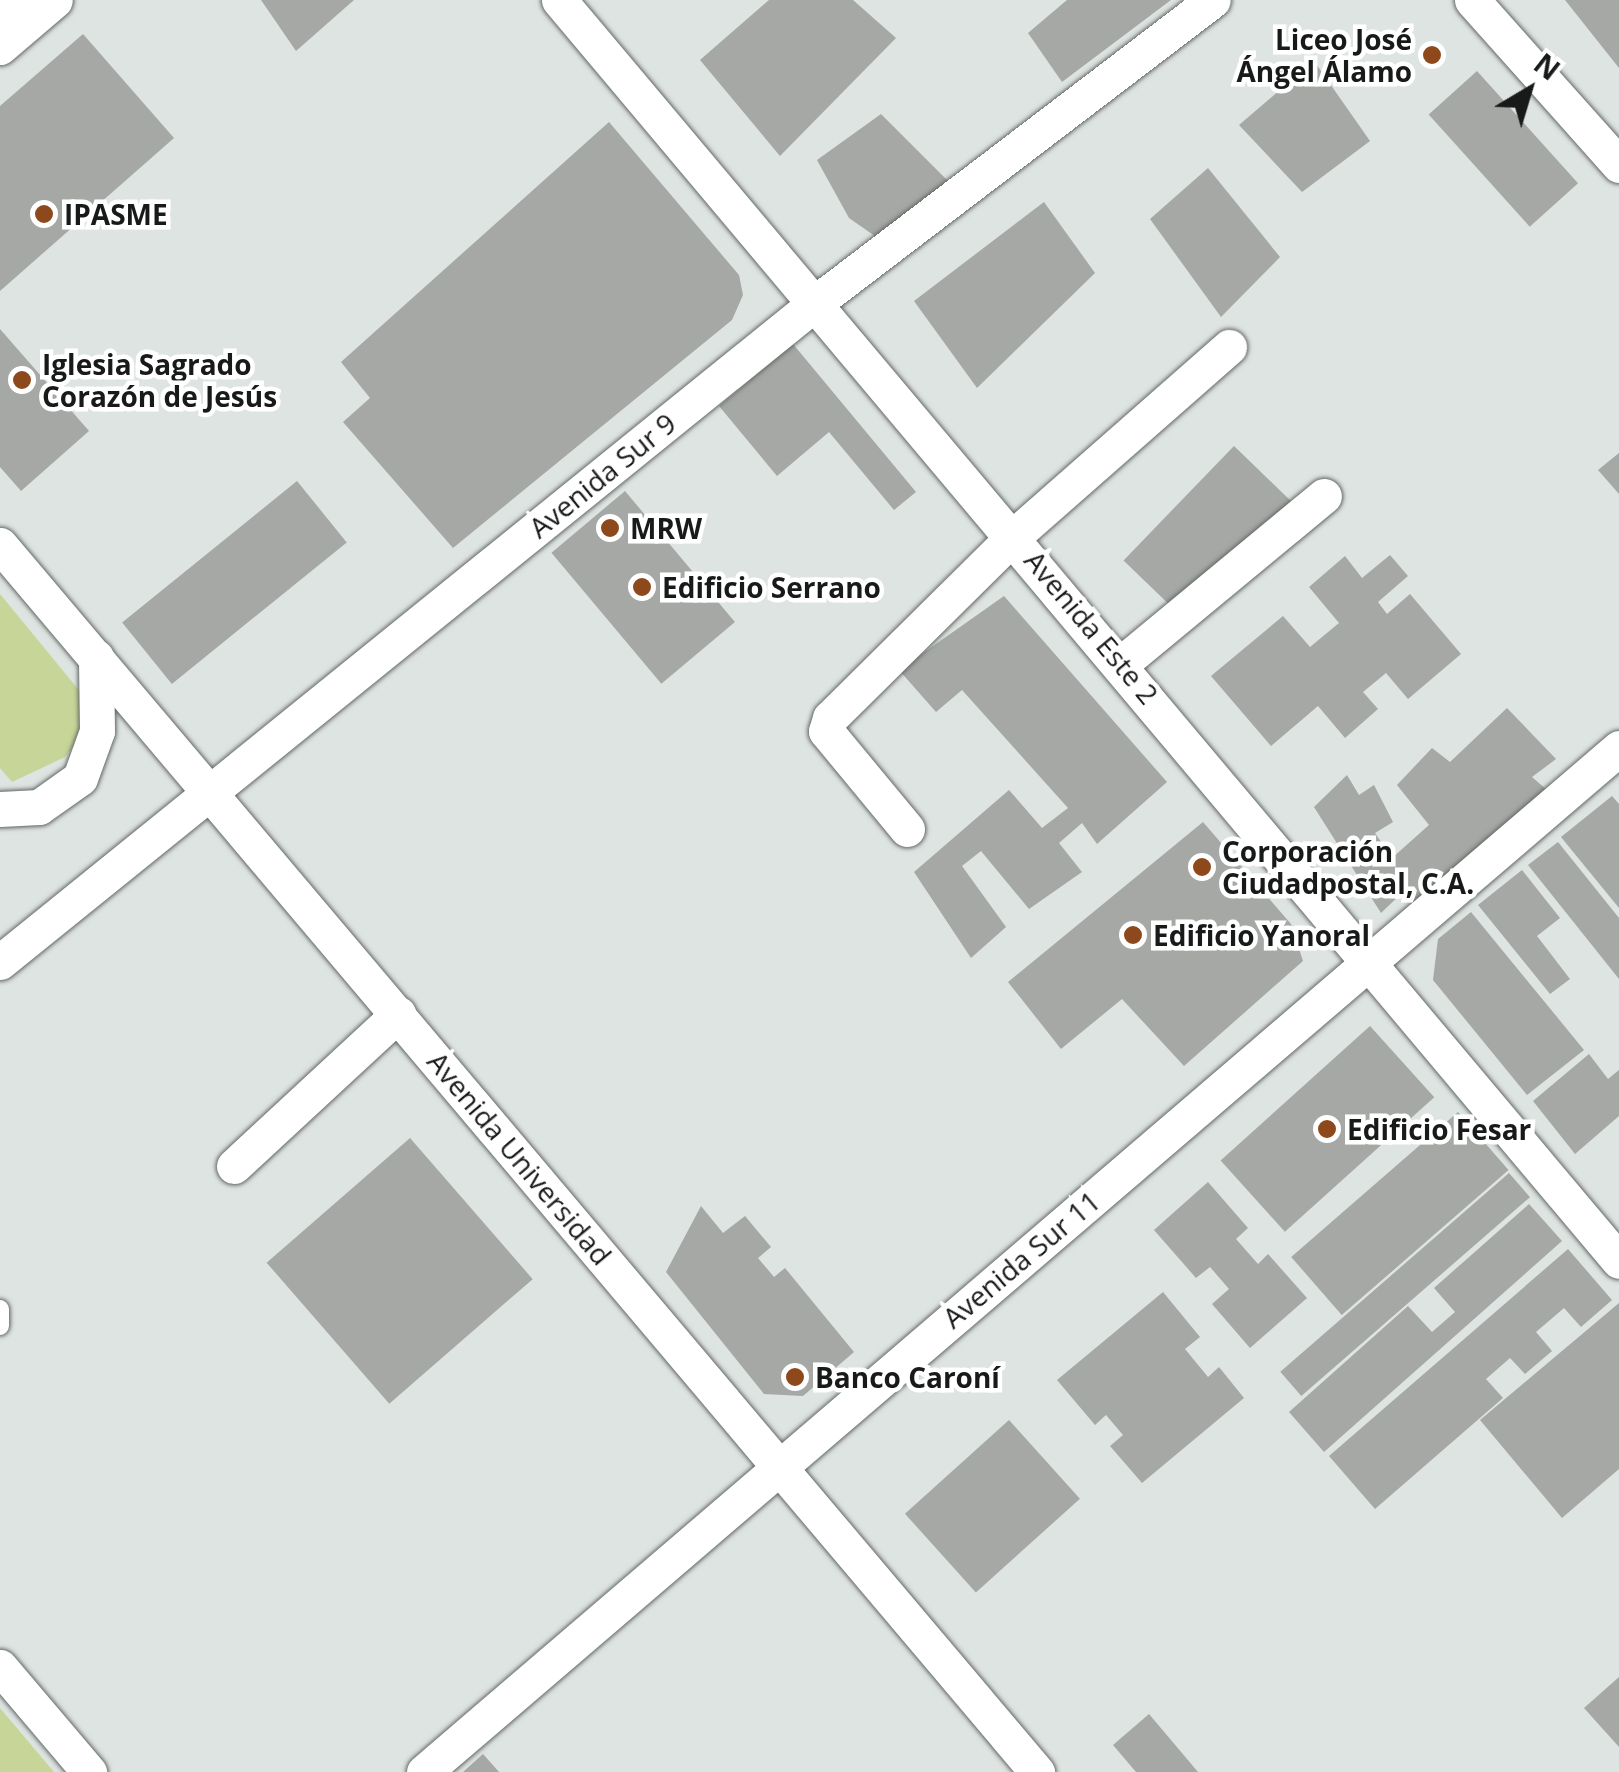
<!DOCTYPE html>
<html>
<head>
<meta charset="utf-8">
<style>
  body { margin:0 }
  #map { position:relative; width:1619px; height:1772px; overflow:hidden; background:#dee4e1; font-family:"Open Sans",sans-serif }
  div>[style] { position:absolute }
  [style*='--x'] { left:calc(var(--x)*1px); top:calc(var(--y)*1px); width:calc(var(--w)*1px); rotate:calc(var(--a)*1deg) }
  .green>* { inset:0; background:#c7d598 }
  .building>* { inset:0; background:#a5a8a4; transform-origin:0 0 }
  .roads { filter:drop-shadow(0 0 2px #636865) drop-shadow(0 0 2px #636865) }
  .lane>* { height:18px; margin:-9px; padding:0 9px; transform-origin:9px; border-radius:9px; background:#fff }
  .street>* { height:35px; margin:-17.5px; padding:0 17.5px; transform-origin:17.5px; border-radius:17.5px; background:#fff }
  .secondary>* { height:48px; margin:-24px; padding:0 24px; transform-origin:24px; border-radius:24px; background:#fff }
  .dots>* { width:28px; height:28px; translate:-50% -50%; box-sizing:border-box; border:5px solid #fff; border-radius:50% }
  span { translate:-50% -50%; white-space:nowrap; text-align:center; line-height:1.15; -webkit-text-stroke:9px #fff; paint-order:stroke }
  .poi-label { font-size:28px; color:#181a19; font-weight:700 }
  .right { translate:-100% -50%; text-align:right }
  .left { translate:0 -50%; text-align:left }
  .street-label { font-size:28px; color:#181a19 }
  .north { position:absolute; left:1479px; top:40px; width:100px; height:100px; -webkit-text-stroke:8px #fff; paint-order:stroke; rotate:38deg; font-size:28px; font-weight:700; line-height:40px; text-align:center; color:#181a19 }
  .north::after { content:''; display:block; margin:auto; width:35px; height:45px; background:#181a19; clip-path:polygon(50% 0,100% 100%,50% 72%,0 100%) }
</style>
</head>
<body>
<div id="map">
  <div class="green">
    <i style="clip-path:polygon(0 594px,87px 700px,86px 731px,65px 757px,12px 782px,0 768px)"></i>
    <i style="clip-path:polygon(0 1708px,54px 1772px,0 1772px)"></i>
  </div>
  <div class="building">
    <i style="clip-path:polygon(261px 0,354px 0,296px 51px)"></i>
    <i style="clip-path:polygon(769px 0,853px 0,896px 38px,780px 156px,700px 60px)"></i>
    <i style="clip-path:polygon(1067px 0,1171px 0,1062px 82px,1028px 33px)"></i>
    <i style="clip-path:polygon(1565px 0,1619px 0,1619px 68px)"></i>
    <i style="clip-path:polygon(83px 34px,174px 138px,0 291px,0 106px)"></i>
    <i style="clip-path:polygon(1314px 61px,1370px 141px,1302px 192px,1239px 125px)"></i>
    <i style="left:1477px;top:71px;width:151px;height:65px;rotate:48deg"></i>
    <i style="clip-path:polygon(881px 114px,954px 187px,882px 241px,849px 218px,817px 160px)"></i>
    <i style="clip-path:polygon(609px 122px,739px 275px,743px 295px,732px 320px,453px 548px,343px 422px,370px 398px,341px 362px)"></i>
    <i style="clip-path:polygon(1208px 168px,1280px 257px,1221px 317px,1150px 219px)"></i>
    <i style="clip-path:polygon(1044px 202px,1095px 273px,977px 388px,914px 301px)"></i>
    <i style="clip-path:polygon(0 329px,89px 431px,21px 491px,0 467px)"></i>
    <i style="clip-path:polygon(793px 344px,916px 492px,894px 510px,829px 432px,777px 476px,719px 406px)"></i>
    <i style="left:1234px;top:446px;width:88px;height:159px;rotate:44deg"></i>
    <i style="clip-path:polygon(1619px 453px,1619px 494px,1598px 470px)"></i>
    <i style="left:297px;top:481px;width:79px;height:225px;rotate:51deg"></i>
    <i style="left:625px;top:491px;width:171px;height:96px;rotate:50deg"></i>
    <i style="clip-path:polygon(1390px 555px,1408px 576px,1378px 602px,1387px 614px,1410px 594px,1461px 654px,1408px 699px,1386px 673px,1363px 692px,1378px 709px,1345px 738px,1318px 706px,1271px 746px,1211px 676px,1283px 616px,1310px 647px,1339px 623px,1309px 587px,1345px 556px,1362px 578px)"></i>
    <i style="clip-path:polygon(1004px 596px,1167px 782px,1097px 844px,1082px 823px,1059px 843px,1082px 872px,1029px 909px,981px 851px,962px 866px,1006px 927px,971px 958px,914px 872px,1009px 790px,1042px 828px,1068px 808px,962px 690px,936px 712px,899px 670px)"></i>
    <i style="clip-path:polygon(1507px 708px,1556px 759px,1532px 777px,1547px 790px,1413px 903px,1404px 891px,1381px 913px,1314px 807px,1347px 775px,1359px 795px,1374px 785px,1393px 822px,1375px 833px,1392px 858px,1429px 825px,1397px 785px,1432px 748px,1450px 762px)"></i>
    <i style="clip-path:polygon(1612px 796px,1619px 804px,1619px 908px,1561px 837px)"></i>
    <i style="clip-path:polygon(1203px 822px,1291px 924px,1303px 961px,1184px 1066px,1122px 999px,1061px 1049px,1008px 982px)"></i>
    <i style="clip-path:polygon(1558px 842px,1619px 918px,1619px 979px,1528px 865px)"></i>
    <i style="clip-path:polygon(1522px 870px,1560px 918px,1537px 936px,1570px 979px,1550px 994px,1478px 905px)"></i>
    <i style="clip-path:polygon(1471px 912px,1584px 1050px,1527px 1095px,1433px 980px,1438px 939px)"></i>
    <i style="left:1370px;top:1026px;width:96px;height:201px;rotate:48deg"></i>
    <i style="clip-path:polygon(1589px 1054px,1608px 1079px,1619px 1070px,1619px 1116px,1575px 1154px,1533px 1101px)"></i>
    <i style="left:1458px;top:1112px;width:77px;height:221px;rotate:49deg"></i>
    <i style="left:410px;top:1138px;width:187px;height:190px;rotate:49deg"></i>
    <i style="left:1509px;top:1173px;width:32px;height:303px;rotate:49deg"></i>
    <i style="clip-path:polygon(1208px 1182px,1248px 1228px,1236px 1239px,1258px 1264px,1268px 1254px,1307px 1298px,1250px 1348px,1212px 1304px,1229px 1289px,1210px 1267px,1196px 1278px,1154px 1230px)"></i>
    <i style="clip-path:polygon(1529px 1204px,1562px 1241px,1324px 1452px,1289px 1412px,1408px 1306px,1432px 1332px,1455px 1312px,1434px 1288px)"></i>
    <i style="clip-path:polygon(701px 1206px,723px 1233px,745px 1216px,771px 1247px,758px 1258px,774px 1277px,785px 1268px,854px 1352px,803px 1396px,764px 1394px,666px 1272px)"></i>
    <i style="clip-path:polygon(1568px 1249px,1612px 1300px,1581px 1327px,1564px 1308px,1536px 1332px,1552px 1351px,1525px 1374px,1510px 1358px,1486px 1379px,1503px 1398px,1375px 1509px,1329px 1456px)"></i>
    <i style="clip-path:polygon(1163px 1292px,1200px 1337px,1185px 1349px,1208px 1377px,1219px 1367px,1244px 1398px,1142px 1483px,1110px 1446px,1123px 1435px,1106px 1415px,1095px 1425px,1057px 1380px)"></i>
    <i style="clip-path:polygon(1619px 1303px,1619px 1469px,1562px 1518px,1480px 1420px)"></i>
    <i style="left:1009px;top:1420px;width:106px;height:140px;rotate:48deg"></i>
    <i style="clip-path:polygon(1619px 1677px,1619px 1747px,1584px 1708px)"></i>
    <i style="clip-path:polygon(1149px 1714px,1198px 1772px,1136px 1772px,1113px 1745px)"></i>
    <i style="clip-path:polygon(483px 1754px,499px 1772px,463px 1772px)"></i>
  </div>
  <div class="roads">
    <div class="lane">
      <i style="--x:0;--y:1309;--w:17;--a:90"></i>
    </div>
    <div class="street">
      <i style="--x:559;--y:0;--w:1647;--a:49.95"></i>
      <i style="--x:1472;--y:0;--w:221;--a:48.3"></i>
      <i style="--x:0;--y:47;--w:72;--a:-40.5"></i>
      <i style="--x:0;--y:545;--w:1607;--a:49.8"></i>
      <i style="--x:1122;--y:663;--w:262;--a:-39.6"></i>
      <i style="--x:0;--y:809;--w:39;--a:-3"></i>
      <i style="--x:39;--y:807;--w:50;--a:-35.3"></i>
      <i style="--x:80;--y:778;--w:50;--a:-70.1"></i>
      <i style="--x:97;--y:731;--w:74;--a:-90.8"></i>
      <i style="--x:907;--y:829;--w:127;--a:-129.6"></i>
      <i style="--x:826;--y:731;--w:14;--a:-73"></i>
      <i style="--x:830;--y:718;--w:260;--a:-44.7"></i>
      <i style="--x:1015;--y:535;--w:285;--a:-41.3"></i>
      <i style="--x:0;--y:962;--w:1053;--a:-38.95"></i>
      <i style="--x:819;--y:300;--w:495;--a:-37.3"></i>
      <i style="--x:234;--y:1166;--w:224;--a:-42.8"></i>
      <i style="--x:0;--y:1667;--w:138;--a:49.7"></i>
      <i style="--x:424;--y:1772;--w:1574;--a:-40.59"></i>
    </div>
    <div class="secondary">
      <i style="--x:0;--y:10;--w:16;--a:-40"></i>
    </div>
  </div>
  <div class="dots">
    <i style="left:1432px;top:55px;background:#8d491c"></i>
    <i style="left:44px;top:214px;background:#8d491c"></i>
    <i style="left:22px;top:380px;background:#8d491c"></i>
    <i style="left:610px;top:528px;background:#8d491c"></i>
    <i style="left:642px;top:587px;background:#8d491c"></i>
    <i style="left:1202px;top:867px;background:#8d491c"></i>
    <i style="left:1133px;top:935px;background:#8d491c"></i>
    <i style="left:1327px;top:1129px;background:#8d491c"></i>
    <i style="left:795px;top:1377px;background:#8d491c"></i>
  </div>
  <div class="poi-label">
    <span class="right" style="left:1412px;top:55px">Liceo José<br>Ángel Álamo</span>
    <span class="left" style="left:64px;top:214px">IPASME</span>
    <span class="left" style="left:42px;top:380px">Iglesia Sagrado<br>Corazón de Jesús</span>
    <span class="left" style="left:630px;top:528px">MRW</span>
    <span class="left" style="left:662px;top:587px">Edificio Serrano</span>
    <span class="left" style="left:1222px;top:867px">Corporación<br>Ciudadpostal, C.A.</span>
    <span class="left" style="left:1153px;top:935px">Edificio Yanoral</span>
    <span class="left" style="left:1347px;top:1129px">Edificio Fesar</span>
    <span class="left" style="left:815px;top:1377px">Banco Caroní</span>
  </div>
  <div class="street-label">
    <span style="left:602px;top:475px;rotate:-39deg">Avenida Sur 9</span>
    <span style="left:1092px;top:627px;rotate:50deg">Avenida Este 2</span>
    <span style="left:520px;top:1158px;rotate:50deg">Avenida Universidad</span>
    <span style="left:1021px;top:1259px;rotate:-40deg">Avenida Sur 11</span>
  </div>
  <div class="north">N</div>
</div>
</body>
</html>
